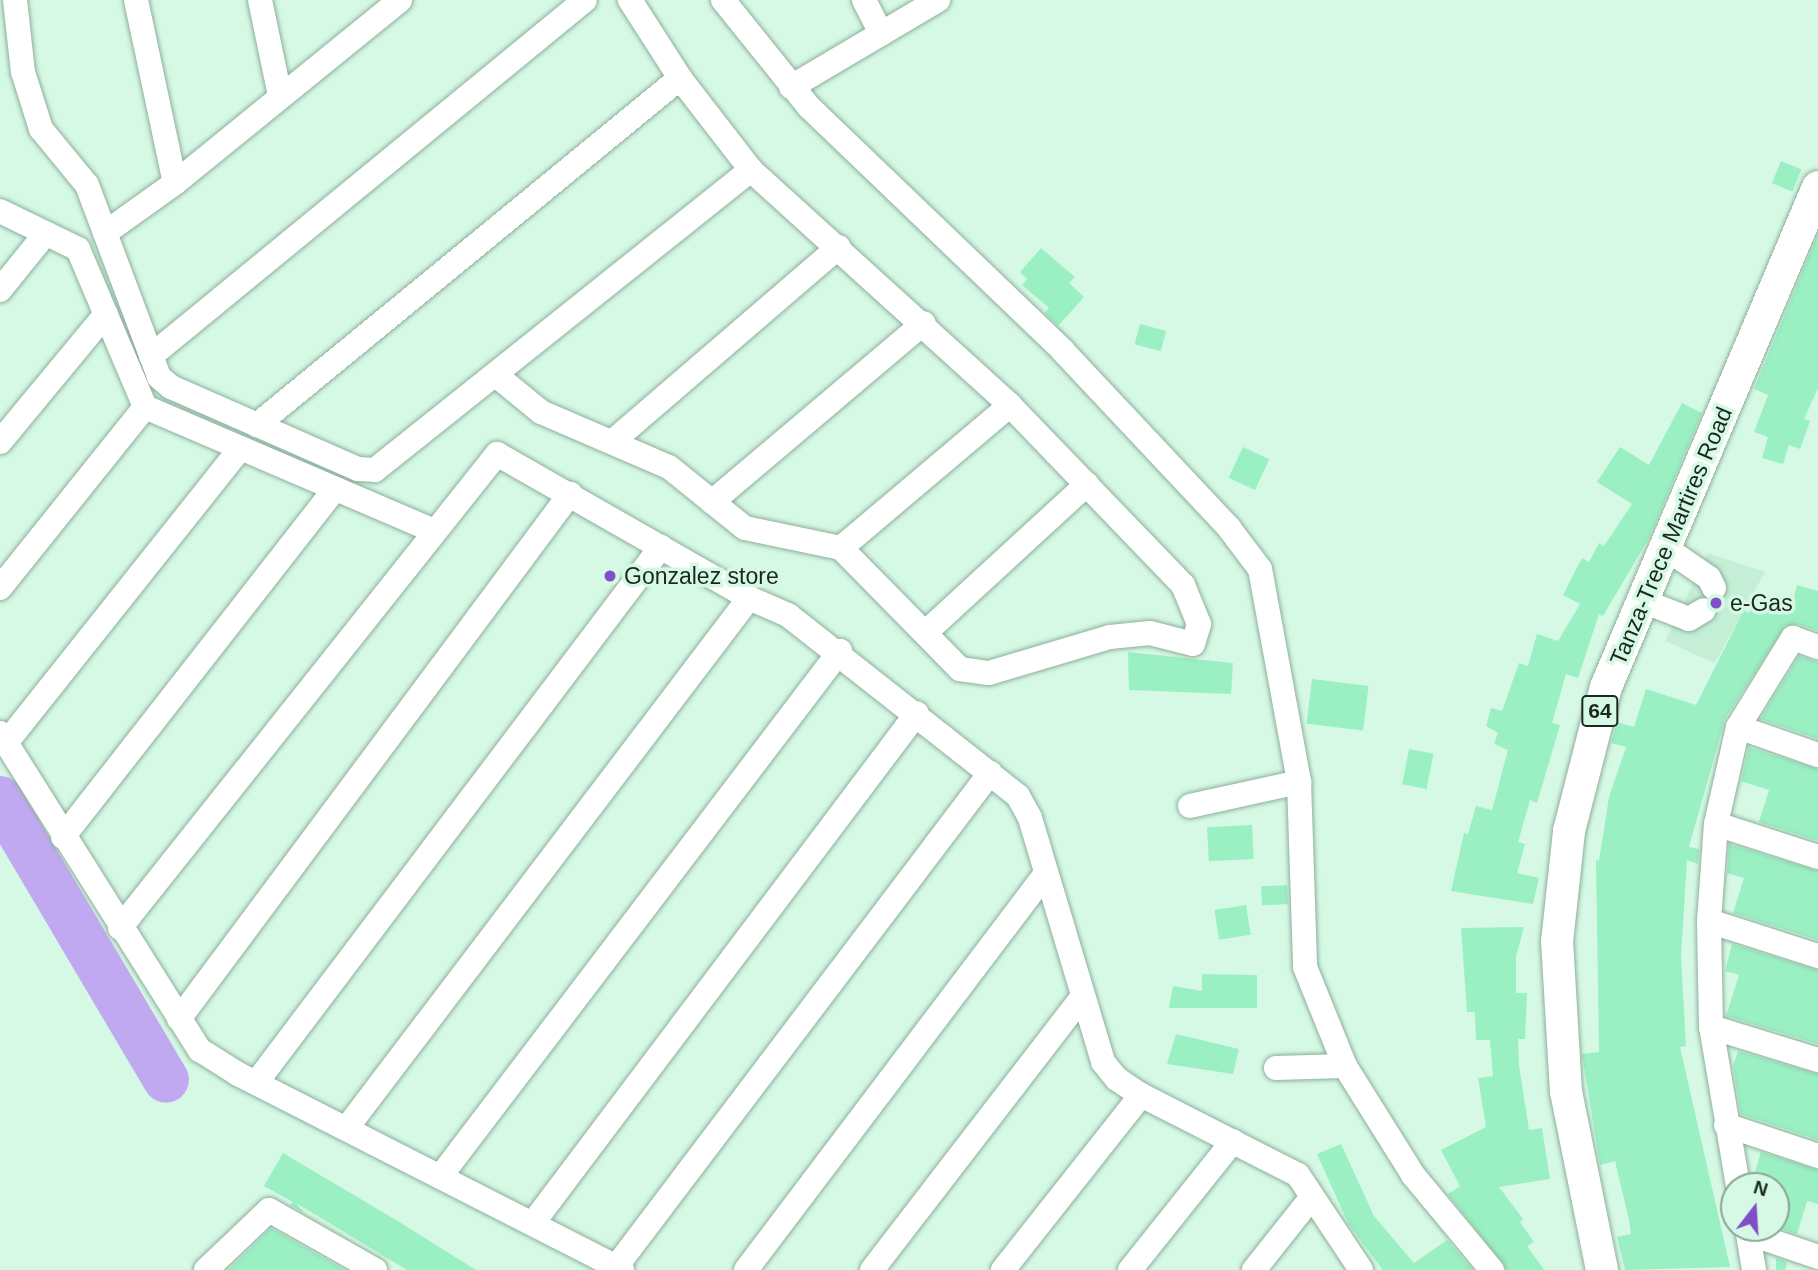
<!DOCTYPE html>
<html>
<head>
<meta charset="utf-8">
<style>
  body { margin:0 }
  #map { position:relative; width:1818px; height:1270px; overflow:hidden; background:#d5f9e4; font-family:Helvetica,sans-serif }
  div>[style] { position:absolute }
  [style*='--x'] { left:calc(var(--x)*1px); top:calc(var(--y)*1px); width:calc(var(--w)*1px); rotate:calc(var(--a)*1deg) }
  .built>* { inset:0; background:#c4efd6 }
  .river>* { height:46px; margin:-23px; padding:0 23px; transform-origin:23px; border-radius:23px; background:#c1a9f2 }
  .building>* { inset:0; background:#9af0c2; transform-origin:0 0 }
  .roads { filter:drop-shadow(0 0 2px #8daf9c) drop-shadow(0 0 2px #8daf9c) }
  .minor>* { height:24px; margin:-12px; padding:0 12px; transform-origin:12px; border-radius:12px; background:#fff }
  .major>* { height:32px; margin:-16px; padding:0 16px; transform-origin:16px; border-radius:16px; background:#fff }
  .dots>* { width:19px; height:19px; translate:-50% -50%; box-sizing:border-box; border:4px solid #d5f9e4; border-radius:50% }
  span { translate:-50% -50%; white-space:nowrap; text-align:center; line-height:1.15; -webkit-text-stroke:7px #d5f9e4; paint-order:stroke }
  .shield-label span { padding:2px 5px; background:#d5f9e4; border:2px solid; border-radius:5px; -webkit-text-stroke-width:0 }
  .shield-label { font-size:21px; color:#1a2820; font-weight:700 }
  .street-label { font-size:23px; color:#1a2820 }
  .poi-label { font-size:23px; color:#1a2820 }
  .left { translate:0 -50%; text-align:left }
  .north { position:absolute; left:1720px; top:1172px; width:70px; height:70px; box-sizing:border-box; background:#d5f9e4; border:2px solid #8aa596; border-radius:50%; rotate:17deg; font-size:19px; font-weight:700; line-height:28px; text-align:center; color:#1a2820 }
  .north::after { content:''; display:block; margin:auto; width:24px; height:32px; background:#804fc7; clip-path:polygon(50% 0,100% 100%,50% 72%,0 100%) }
</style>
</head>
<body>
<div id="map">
  <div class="built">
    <i style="clip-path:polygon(1708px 553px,1765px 572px,1715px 663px,1665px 641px)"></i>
  </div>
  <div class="river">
    <i style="--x:0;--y:799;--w:326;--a:59.4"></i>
  </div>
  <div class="building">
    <i style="left:1781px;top:161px;width:22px;height:24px;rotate:22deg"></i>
    <i style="clip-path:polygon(1818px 234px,1818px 388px,1804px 419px,1810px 421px,1800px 449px,1789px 445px,1783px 464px,1762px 458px,1768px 437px,1754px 432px,1768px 395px,1754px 389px)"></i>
    <i style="clip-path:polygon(1041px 248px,1075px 277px,1069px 283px,1084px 297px,1058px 326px,1045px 313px,1049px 308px,1022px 285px,1027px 279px,1020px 272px)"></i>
    <i style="left:1140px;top:324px;width:27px;height:21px;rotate:15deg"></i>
    <i style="clip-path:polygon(1682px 403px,1702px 413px,1649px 538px,1603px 616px,1599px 614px,1578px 678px,1566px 674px,1552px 723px,1560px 725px,1537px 803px,1530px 800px,1518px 842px,1525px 844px,1517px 873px,1539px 878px,1533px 904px,1451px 891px,1464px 833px,1468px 834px,1476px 806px,1492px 810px,1508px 750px,1494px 744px,1498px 733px,1486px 726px,1491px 708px,1502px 711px,1519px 663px,1528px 666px,1537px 634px,1558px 641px,1580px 604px,1563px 595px,1582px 558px,1589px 562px,1599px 543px,1604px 546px,1632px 504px,1597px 482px,1620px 447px,1649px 465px)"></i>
    <i style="left:1243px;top:447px;width:29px;height:34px;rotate:25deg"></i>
    <i style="clip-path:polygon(1797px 585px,1818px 591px,1818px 631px,1797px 624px,1785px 626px,1725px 719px,1689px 847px,1699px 849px,1698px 864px,1687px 860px,1681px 956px,1686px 1046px,1680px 1047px,1730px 1267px,1625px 1270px,1617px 1237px,1631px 1234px,1629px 1220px,1615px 1161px,1600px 1165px,1582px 1054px,1599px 1052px,1596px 860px,1599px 861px,1609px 797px,1626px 747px,1611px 743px,1617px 722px,1634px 727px,1646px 689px,1696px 705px,1744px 610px,1749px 613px,1757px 597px,1790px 613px)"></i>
    <i style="clip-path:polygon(1128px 652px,1233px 663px,1231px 694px,1129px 690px)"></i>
    <i style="clip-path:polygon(1799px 656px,1818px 662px,1818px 739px,1760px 719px)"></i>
    <i style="left:1312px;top:679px;width:57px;height:45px;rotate:7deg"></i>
    <i style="clip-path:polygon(1749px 747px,1818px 769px,1818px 841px,1759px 822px,1769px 790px,1741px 781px)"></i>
    <i style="left:1409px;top:749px;width:25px;height:36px;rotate:11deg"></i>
    <i style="left:1252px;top:825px;width:34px;height:45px;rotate:87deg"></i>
    <i style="clip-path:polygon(1729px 844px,1818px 871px,1818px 940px,1733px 913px,1744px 878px,1727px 873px)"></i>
    <i style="left:1287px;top:885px;width:19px;height:26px;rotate:87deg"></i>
    <i style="left:1246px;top:905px;width:30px;height:32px;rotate:81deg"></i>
    <i style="clip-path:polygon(1524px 927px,1516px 957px,1516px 993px,1527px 993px,1525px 1039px,1518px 1039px,1519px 1065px,1529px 1130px,1542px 1128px,1550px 1179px,1499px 1187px,1523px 1219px,1520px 1222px,1534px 1242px,1527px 1246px,1544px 1270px,1507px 1270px,1448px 1194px,1460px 1186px,1441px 1150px,1486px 1127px,1478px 1078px,1493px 1076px,1490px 1040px,1476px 1040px,1475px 1012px,1467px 1012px,1461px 928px)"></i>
    <i style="clip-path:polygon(1732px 944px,1818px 970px,1818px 1044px,1726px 1016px,1739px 975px,1725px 971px)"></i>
    <i style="clip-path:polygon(1202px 974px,1257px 975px,1257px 1008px,1169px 1008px,1173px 986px,1202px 991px)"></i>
    <i style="clip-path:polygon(1176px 1034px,1239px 1049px,1233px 1074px,1167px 1064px)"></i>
    <i style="clip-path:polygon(1738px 1051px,1818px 1074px,1818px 1140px,1741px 1114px,1733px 1066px)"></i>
    <i style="clip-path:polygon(1341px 1144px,1374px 1216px,1414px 1263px,1447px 1240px,1473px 1270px,1383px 1270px,1349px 1225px,1317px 1154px)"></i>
    <i style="clip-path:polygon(1761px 1152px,1818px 1170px,1818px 1204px,1807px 1201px,1797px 1234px,1776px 1227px,1776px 1186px,1754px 1175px)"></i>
    <i style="clip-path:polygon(283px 1153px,396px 1220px,476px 1270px,407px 1270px,296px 1203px,304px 1213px,290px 1205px,293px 1202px,264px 1186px)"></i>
    <i style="clip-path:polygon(271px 1228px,345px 1270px,228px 1270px)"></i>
    <i style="clip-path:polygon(1776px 1258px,1787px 1262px,1785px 1270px,1776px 1270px)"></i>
  </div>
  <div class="roads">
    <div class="minor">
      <i style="--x:15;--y:0;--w:72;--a:83.7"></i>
      <i style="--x:23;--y:72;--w:60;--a:72.5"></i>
      <i style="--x:41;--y:129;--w:72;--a:50.6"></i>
      <i style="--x:87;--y:185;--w:205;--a:69.4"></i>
      <i style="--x:159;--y:377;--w:16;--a:40"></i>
      <i style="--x:171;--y:387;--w:204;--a:23.7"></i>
      <i style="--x:358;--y:469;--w:17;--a:3"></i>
      <i style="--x:375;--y:470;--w:481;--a:-38.6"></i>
      <i style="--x:136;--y:0;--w:187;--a:78"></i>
      <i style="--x:260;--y:0;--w:98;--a:78.2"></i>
      <i style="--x:723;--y:0;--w:137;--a:51.2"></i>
      <i style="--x:809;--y:107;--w:352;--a:43.8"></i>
      <i style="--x:1063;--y:351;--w:243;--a:46.8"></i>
      <i style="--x:1229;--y:528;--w:51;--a:52.9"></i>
      <i style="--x:1260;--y:569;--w:217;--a:79.6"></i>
      <i style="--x:1299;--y:782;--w:185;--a:88.1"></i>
      <i style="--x:1305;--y:967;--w:107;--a:68"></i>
      <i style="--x:1345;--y:1066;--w:128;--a:58"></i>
      <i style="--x:1413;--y:1175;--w:124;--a:50.3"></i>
      <i style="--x:864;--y:0;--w:38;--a:63"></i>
      <i style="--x:791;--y:87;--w:171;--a:-30.6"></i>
      <i style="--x:0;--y:211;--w:87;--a:26"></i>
      <i style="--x:78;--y:249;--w:172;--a:67"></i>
      <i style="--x:145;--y:407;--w:314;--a:23.2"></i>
      <i style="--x:105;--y:233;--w:86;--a:-35.5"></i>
      <i style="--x:175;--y:183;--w:290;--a:-39.1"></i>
      <i style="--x:0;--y:290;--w:73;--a:-51.1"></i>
      <i style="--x:151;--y:356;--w:561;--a:-39.36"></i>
      <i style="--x:497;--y:376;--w:57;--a:39.3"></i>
      <i style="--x:541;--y:412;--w:139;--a:23.3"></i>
      <i style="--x:669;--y:467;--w:97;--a:38.8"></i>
      <i style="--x:745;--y:528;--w:98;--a:11.8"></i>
      <i style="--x:841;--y:548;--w:170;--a:45.5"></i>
      <i style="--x:960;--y:669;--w:29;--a:8"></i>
      <i style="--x:989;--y:673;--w:126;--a:-16.6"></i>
      <i style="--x:1110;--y:637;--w:40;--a:-5.7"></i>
      <i style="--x:1150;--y:633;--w:44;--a:14.3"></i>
      <i style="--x:1193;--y:644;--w:21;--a:-73"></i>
      <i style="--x:1199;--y:624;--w:42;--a:-112.3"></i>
      <i style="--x:1183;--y:585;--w:250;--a:-133.9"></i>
      <i style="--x:1010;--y:405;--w:350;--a:-137.8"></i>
      <i style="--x:751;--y:170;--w:116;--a:-127.7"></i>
      <i style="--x:680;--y:78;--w:93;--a:-122.7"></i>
      <i style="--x:257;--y:425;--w:547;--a:-39.36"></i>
      <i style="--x:0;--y:442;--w:166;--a:-50.4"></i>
      <i style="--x:612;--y:442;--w:299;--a:-40.7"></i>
      <i style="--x:712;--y:502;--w:277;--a:-40.2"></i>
      <i style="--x:841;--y:548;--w:221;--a:-40.2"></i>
      <i style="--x:1667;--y:549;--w:51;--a:34.6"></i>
      <i style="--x:1709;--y:578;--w:11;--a:63"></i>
      <i style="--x:0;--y:588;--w:232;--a:-51.3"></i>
      <i style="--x:1643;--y:601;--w:49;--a:21.4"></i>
      <i style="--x:1689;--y:619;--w:17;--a:-31"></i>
      <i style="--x:925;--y:633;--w:220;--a:-42.6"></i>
      <i style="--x:1738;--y:727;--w:85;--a:19.3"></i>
      <i style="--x:0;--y:733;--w:375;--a:57.8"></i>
      <i style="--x:200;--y:1050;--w:45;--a:32.3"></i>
      <i style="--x:238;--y:1074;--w:431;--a:27"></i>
      <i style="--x:6;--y:743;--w:377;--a:-51.5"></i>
      <i style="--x:1190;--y:806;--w:112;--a:-12.4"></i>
      <i style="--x:1716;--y:824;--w:107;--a:17.9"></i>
      <i style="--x:63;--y:837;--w:442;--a:-52"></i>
      <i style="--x:1709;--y:921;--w:114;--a:17.8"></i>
      <i style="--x:120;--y:928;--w:606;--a:-51.5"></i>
      <i style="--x:497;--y:454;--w:290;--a:29.7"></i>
      <i style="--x:749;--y:598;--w:43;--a:23.6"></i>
      <i style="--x:788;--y:615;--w:293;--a:38.2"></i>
      <i style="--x:1018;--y:796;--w:25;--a:61"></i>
      <i style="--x:1030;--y:818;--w:255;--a:73.3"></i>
      <i style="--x:1103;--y:1062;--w:22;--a:51"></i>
      <i style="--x:1117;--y:1079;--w:29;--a:34"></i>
      <i style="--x:1141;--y:1095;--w:176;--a:27"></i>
      <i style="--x:1298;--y:1175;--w:114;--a:56.4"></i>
      <i style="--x:179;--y:1019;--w:655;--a:-53.32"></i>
      <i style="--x:1711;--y:1027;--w:112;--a:17.1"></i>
      <i style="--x:1276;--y:1068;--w:69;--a:-1.7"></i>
      <i style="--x:256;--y:1083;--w:672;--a:-52.93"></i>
      <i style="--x:1726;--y:1125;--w:97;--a:18.6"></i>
      <i style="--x:346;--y:1129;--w:667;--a:-52.8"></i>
      <i style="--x:440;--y:1177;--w:661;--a:-52.75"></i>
      <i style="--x:1738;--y:1186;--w:161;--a:-99.6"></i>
      <i style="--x:1711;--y:1027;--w:106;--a:-91.1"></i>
      <i style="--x:1709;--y:921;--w:97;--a:-85.9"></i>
      <i style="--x:1716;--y:824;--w:99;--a:-77.2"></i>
      <i style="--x:1738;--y:727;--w:105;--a:-58.3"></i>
      <i style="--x:1793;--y:638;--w:27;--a:20"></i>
      <i style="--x:533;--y:1223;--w:638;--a:-53.02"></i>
      <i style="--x:1747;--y:1228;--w:43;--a:80.5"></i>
      <i style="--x:1748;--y:1233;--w:74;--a:18.9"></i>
      <i style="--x:616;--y:1267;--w:620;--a:-52.87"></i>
      <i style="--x:206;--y:1270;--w:87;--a:-43.6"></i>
      <i style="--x:269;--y:1210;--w:122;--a:29.5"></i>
      <i style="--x:746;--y:1270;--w:494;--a:-52.9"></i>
      <i style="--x:872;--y:1270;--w:344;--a:-52.4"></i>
      <i style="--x:1003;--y:1270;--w:223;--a:-51.7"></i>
      <i style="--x:1130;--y:1270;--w:165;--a:-51.4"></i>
      <i style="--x:1254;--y:1270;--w:92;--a:-51.6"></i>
    </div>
    <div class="major">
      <i style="--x:1602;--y:1270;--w:182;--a:-101.4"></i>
      <i style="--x:1566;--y:1092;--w:150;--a:-93.4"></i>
      <i style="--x:1557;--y:942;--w:112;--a:-83.8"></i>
      <i style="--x:1569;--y:831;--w:149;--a:-75.6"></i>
      <i style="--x:1606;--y:687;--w:543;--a:-67.02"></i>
    </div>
  </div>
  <div class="dots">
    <i style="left:610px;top:576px;background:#804fc7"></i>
    <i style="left:1716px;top:603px;background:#804fc7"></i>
  </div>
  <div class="shield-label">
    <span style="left:1600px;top:711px">64</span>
  </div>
  <div class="street-label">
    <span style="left:1671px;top:536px;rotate:-67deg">Tanza-Trece Martires Road</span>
  </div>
  <div class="poi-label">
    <span class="left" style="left:624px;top:576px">Gonzalez store</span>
    <span class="left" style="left:1730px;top:603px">e-Gas</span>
  </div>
  <div class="north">N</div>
</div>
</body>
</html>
